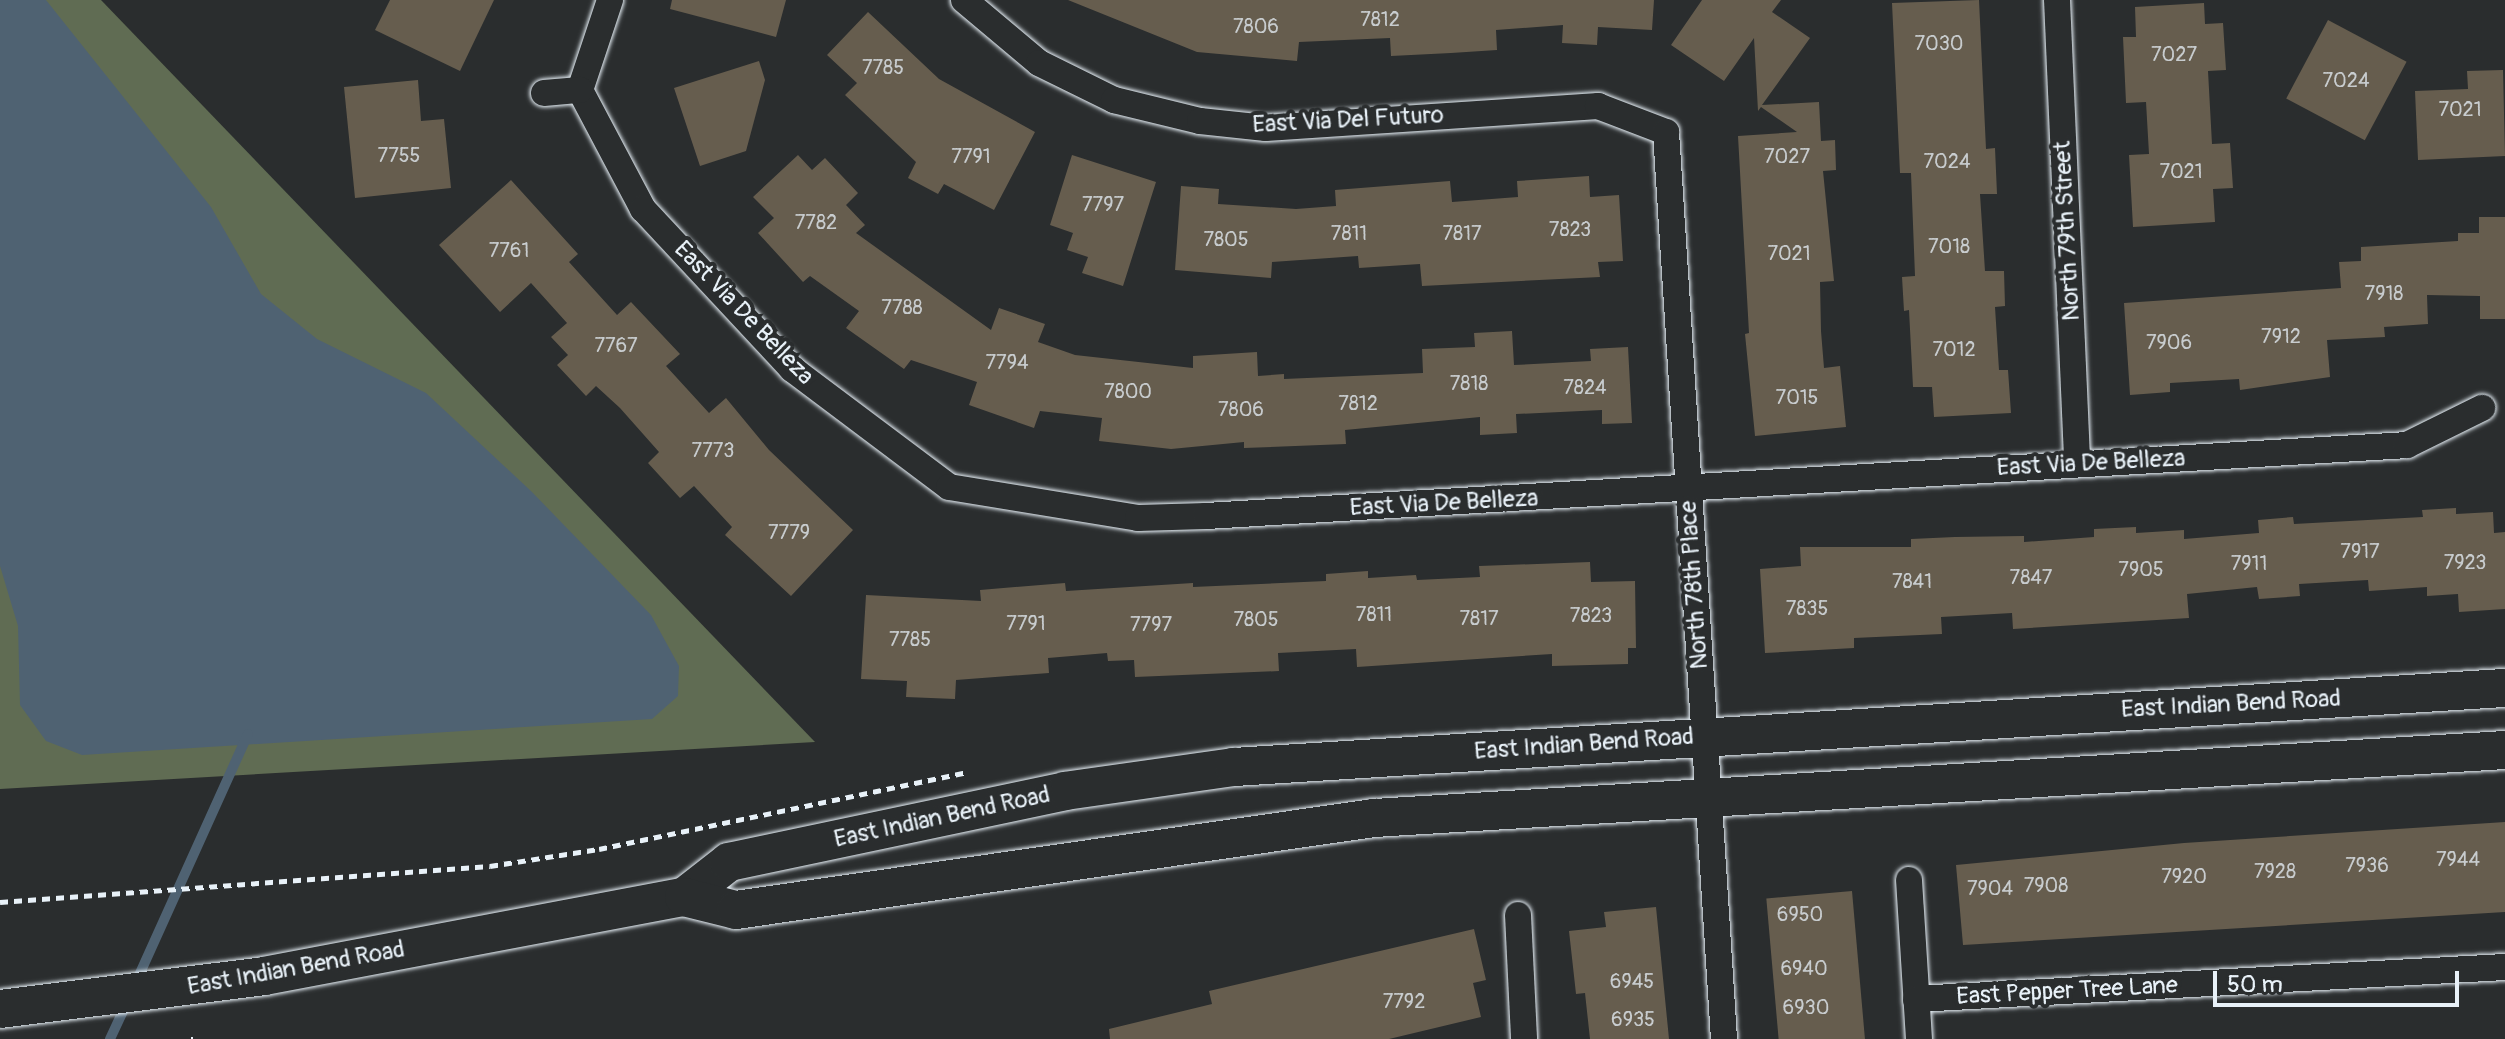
<!DOCTYPE html>
<html>
<head>
<meta charset="utf-8">
<style>
  body { margin:0 }
  #map { position:relative; width:2505px; height:1039px; overflow:hidden; background:#2a2d2e; font-family:Pangolin,sans-serif }
  div>[style] { position:absolute }
  [style*='--x'] { left:calc(var(--x)*1px); top:calc(var(--y)*1px); width:calc(var(--w)*1px); rotate:calc(var(--a)*1deg) }
  .green>* { inset:0; background:#606c53 }
  .water>* { inset:0; background:#4f6272 }
  .stream>* { height:10px; margin:-5px; padding:0 5px; transform-origin:5px; border-radius:5px; background:#4f6272 }
  .building>* { inset:0; background:#665d4e; transform-origin:0 0 }
  .path>* { height:5px; margin-top:-2.5px; transform-origin:0; background:repeating-linear-gradient(90deg,#e8f1f8 0 8px,transparent 0 14px) }
  .roads { filter:drop-shadow(0 0 2px #e8f1f8) drop-shadow(0 0 2px #e8f1f8) }
  .street>* { height:26px; margin:-13px; padding:0 13px; transform-origin:13px; border-radius:13px; background:#2a2d2e }
  .secondary>* { height:38px; margin:-19px; padding:0 19px; transform-origin:19px; border-radius:19px; background:#2a2d2e }
  span { translate:-50% -50%; white-space:nowrap; text-align:center; line-height:1.15; -webkit-text-stroke:8px #2a2d2e; paint-order:stroke }
  .number-label { font-size:20px; color:#c8ccce }
  .number-label span { -webkit-text-stroke-width:0 }
  .street-label { font-size:24px; color:#e8f1f8 }
  .scale { position:absolute; left:2213px; top:971px; width:246px; height:36px; box-sizing:border-box; border:4px solid #e8f1f8; border-top:0; padding-left:10px; font-size:24px; line-height:28px; white-space:nowrap; color:#e8f1f8; -webkit-text-stroke:6px #2a2d2e; paint-order:stroke }
</style>
</head>
<body>
<div id="map">
  <div class="green">
    <i style="clip-path:polygon(0 0,101px 0,815px 742px,0 789px)"></i>
  </div>
  <div class="water">
    <i style="clip-path:polygon(0 0,46px 0,211px 207px,261px 294px,317px 339px,426px 393px,532px 492px,651px 615px,679px 666px,678px 696px,652px 719px,82px 755px,46px 741px,20px 705px,18px 626px,0 566px)"></i>
  </div>
  <div class="stream">
    <i style="--x:136;--y:982;--w:272;--a:-65.7"></i>
    <i style="--x:110;--y:1039;--w:38;--a:-65"></i>
  </div>
  <div class="building">
    <i style="clip-path:polygon(390px 0,494px 0,460px 71px,375px 30px)"></i>
    <i style="clip-path:polygon(672px 0,786px 0,776px 37px,670px 9px)"></i>
    <i style="clip-path:polygon(1068px 0,1654px 0,1652px 30px,1598px 27px,1597px 45px,1562px 43px,1563px 25px,1496px 30px,1497px 50px,1451px 53px,1391px 56px,1390px 38px,1299px 42px,1297px 61px,1197px 52px)"></i>
    <i style="clip-path:polygon(1702px 0,1781px 0,1772px 12px,1810px 38px,1762px 105px,1819px 102px,1821px 141px,1835px 140px,1836px 170px,1823px 171px,1834px 281px,1820px 282px,1821px 331px,1824px 368px,1840px 366px,1846px 427px,1755px 436px,1745px 334px,1749px 333px,1738px 136px,1797px 132px,1761px 107px,1758px 111px,1754px 38px,1724px 81px,1671px 45px)"></i>
    <i style="clip-path:polygon(1979px 0,1986px 149px,1995px 148px,1997px 194px,1980px 194px,1985px 271px,2004px 271px,2005px 306px,1995px 307px,1999px 370px,2008px 370px,2011px 413px,1934px 417px,1932px 387px,1913px 387px,1909px 310px,1904px 311px,1902px 277px,1915px 276px,1911px 173px,1900px 173px,1892px 3px)"></i>
    <i style="clip-path:polygon(2204px 3px,2205px 24px,2223px 23px,2226px 70px,2208px 71px,2212px 144px,2230px 143px,2233px 188px,2213px 189px,2215px 222px,2133px 227px,2129px 155px,2149px 154px,2146px 102px,2126px 103px,2123px 37px,2136px 37px,2135px 7px)"></i>
    <i style="clip-path:polygon(868px 12px,939px 79px,1035px 132px,994px 210px,944px 184px,938px 194px,908px 178px,916px 162px,845px 95px,857px 83px,827px 55px)"></i>
    <i style="left:2328px;top:20px;width:89px;height:89px;rotate:28deg"></i>
    <i style="clip-path:polygon(759px 61px,765px 80px,746px 151px,700px 166px,674px 88px)"></i>
    <i style="clip-path:polygon(2503px 70px,2505px 156px,2418px 160px,2415px 91px,2468px 89px,2467px 71px)"></i>
    <i style="clip-path:polygon(418px 80px,421px 121px,444px 119px,451px 188px,355px 198px,344px 87px)"></i>
    <i style="clip-path:polygon(798px 155px,812px 170px,825px 158px,858px 193px,846px 205px,865px 225px,856px 233px,991px 330px,999px 308px,1045px 324px,1038px 342px,1075px 355px,1193px 368px,1193px 356px,1257px 352px,1258px 376px,1284px 374px,1284px 379px,1423px 373px,1422px 349px,1475px 347px,1474px 333px,1512px 331px,1514px 365px,1591px 361px,1590px 349px,1628px 347px,1632px 423px,1602px 424px,1602px 410px,1516px 414px,1517px 433px,1480px 435px,1480px 417px,1345px 430px,1346px 444px,1244px 448px,1244px 442px,1171px 449px,1099px 441px,1102px 418px,1040px 411px,1034px 428px,969px 405px,977px 382px,911px 360px,904px 369px,846px 328px,859px 311px,810px 276px,803px 282px,758px 233px,774px 218px,753px 197px)"></i>
    <i style="clip-path:polygon(1072px 155px,1156px 182px,1123px 286px,1082px 273px,1088px 257px,1067px 250px,1073px 233px,1050px 225px)"></i>
    <i style="clip-path:polygon(1589px 176px,1590px 197px,1619px 195px,1623px 261px,1598px 262px,1600px 277px,1422px 286px,1420px 264px,1359px 268px,1358px 256px,1272px 262px,1271px 278px,1175px 270px,1181px 186px,1219px 189px,1218px 204px,1296px 209px,1336px 206px,1335px 190px,1450px 181px,1452px 202px,1518px 197px,1517px 181px)"></i>
    <i style="clip-path:polygon(511px 180px,578px 254px,569px 262px,617px 315px,631px 302px,680px 354px,666px 366px,709px 413px,726px 398px,769px 450px,853px 530px,791px 596px,725px 535px,732px 527px,694px 486px,680px 498px,648px 463px,659px 452px,620px 408px,596px 386px,586px 396px,557px 365px,568px 355px,551px 337px,567px 323px,531px 283px,500px 312px,439px 245px)"></i>
    <i style="clip-path:polygon(2479px 217px,2505px 217px,2505px 319px,2480px 319px,2480px 296px,2427px 295px,2428px 324px,2384px 327px,2385px 337px,2327px 340px,2330px 377px,2240px 390px,2239px 379px,2170px 383px,2170px 392px,2130px 395px,2124px 303px,2341px 288px,2339px 262px,2361px 261px,2361px 247px,2458px 241px,2458px 233px,2479px 233px)"></i>
    <i style="clip-path:polygon(2456px 508px,2456px 514px,2493px 512px,2494px 533px,2505px 532px,2505px 609px,2459px 612px,2458px 594px,2427px 596px,2427px 587px,2369px 591px,2368px 580px,2299px 584px,2300px 596px,2259px 599px,2257px 587px,2187px 594px,2189px 618px,2013px 629px,2012px 613px,1941px 617px,1942px 634px,1854px 638px,1854px 648px,1765px 653px,1760px 569px,1801px 566px,1800px 547px,1911px 547px,1911px 539px,1955px 537px,2024px 536px,2024px 542px,2094px 537px,2094px 529px,2136px 527px,2136px 533px,2184px 530px,2184px 539px,2259px 533px,2258px 520px,2293px 517px,2294px 524px,2423px 517px,2422px 510px)"></i>
    <i style="clip-path:polygon(1590px 562px,1591px 582px,1635px 581px,1636px 648px,1628px 648px,1628px 664px,1552px 666px,1552px 654px,1357px 667px,1356px 649px,1278px 653px,1279px 671px,1135px 677px,1134px 660px,1108px 661px,1107px 653px,1048px 658px,1049px 673px,956px 680px,955px 699px,906px 697px,907px 681px,861px 679px,866px 595px,981px 601px,980px 590px,1065px 583px,1066px 591px,1193px 583px,1193px 587px,1326px 581px,1326px 574px,1368px 571px,1368px 578px,1416px 575px,1417px 580px,1480px 577px,1479px 566px)"></i>
    <i style="clip-path:polygon(2505px 822px,2505px 912px,1963px 945px,1956px 865px,2184px 843px)"></i>
    <i style="left:1852px;top:891px;width:149px;height:86px;rotate:85deg"></i>
    <i style="clip-path:polygon(1656px 907px,1669px 1039px,1590px 1039px,1585px 993px,1576px 994px,1569px 931px,1606px 927px,1604px 912px)"></i>
    <i style="clip-path:polygon(1474px 929px,1486px 980px,1473px 983px,1481px 1017px,1389px 1039px,1110px 1039px,1109px 1029px,1212px 1004px,1209px 991px)"></i>
  </div>
  <div class="path">
    <i style="--x:0;--y:902;--w:491;--a:-4.2"></i>
    <i style="--x:490;--y:866;--w:110;--a:-8.9"></i>
    <i style="--x:599;--y:849;--w:373;--a:-11.8"></i>
    <i style="--x:191;--y:1039;--w:2;--a:0"></i>
  </div>
  <div class="roads">
    <div class="street">
      <i style="--x:610;--y:0;--w:95;--a:108.4"></i>
      <i style="--x:580;--y:90;--w:135;--a:62.1"></i>
      <i style="--x:643;--y:209;--w:219;--a:47"></i>
      <i style="--x:792;--y:369;--w:196;--a:36.9"></i>
      <i style="--x:949;--y:487;--w:192;--a:9.3"></i>
      <i style="--x:1138;--y:518;--w:68;--a:-1.7"></i>
      <i style="--x:1206;--y:516;--w:1203;--a:-3.38"></i>
      <i style="--x:2407;--y:445;--w:84;--a:-26.3"></i>
      <i style="--x:964;--y:0;--w:98;--a:40"></i>
      <i style="--x:1039;--y:63;--w:84;--a:26.3"></i>
      <i style="--x:1114;--y:100;--w:89;--a:13.7"></i>
      <i style="--x:1200;--y:121;--w:66;--a:6.1"></i>
      <i style="--x:1266;--y:128;--w:333;--a:-3.8"></i>
      <i style="--x:1598;--y:106;--w:73;--a:20.9"></i>
      <i style="--x:1666;--y:132;--w:909;--a:86.34"></i>
      <i style="--x:2057;--y:0;--w:463;--a:87.5"></i>
      <i style="--x:544;--y:93;--w:36;--a:-5"></i>
      <i style="--x:1909;--y:880;--w:159;--a:86.4"></i>
      <i style="--x:1518;--y:915;--w:124;--a:87.2"></i>
      <i style="--x:1916;--y:999;--w:590;--a:-3.11"></i>
    </div>
    <div class="secondary">
      <i style="--x:684;--y:897;--w:57;--a:-37.9"></i>
      <i style="--x:729;--y:862;--w:343;--a:-11.9"></i>
      <i style="--x:1065;--y:791;--w:171;--a:-8.1"></i>
      <i style="--x:1234;--y:767;--w:1273;--a:-3.56"></i>
      <i style="--x:0;--y:1009;--w:266;--a:-7.1"></i>
      <i style="--x:264;--y:976;--w:427;--a:-10.7"></i>
      <i style="--x:684;--y:897;--w:54;--a:14"></i>
      <i style="--x:736;--y:910;--w:645;--a:-8.21"></i>
      <i style="--x:1374;--y:818;--w:1133;--a:-3.44"></i>
    </div>
  </div>
  <div class="number-label">
    <span style="left:1380px;top:19px">7812</span>
    <span style="left:1256px;top:26px">7806</span>
    <span style="left:1939px;top:43px">7030</span>
    <span style="left:2174px;top:54px">7027</span>
    <span style="left:883px;top:67px">7785</span>
    <span style="left:2346px;top:80px">7024</span>
    <span style="left:2460px;top:109px">7021</span>
    <span style="left:399px;top:155px">7755</span>
    <span style="left:971px;top:156px">7791</span>
    <span style="left:1787px;top:156px">7027</span>
    <span style="left:1947px;top:161px">7024</span>
    <span style="left:2181px;top:171px">7021</span>
    <span style="left:1103px;top:204px">7797</span>
    <span style="left:816px;top:222px">7782</span>
    <span style="left:1570px;top:229px">7823</span>
    <span style="left:1349px;top:233px">7811</span>
    <span style="left:1462px;top:233px">7817</span>
    <span style="left:1226px;top:239px">7805</span>
    <span style="left:1949px;top:246px">7018</span>
    <span style="left:509px;top:250px">7761</span>
    <span style="left:1789px;top:253px">7021</span>
    <span style="left:2384px;top:293px">7918</span>
    <span style="left:902px;top:307px">7788</span>
    <span style="left:2281px;top:336px">7912</span>
    <span style="left:2169px;top:342px">7906</span>
    <span style="left:616px;top:345px">7767</span>
    <span style="left:1954px;top:349px">7012</span>
    <span style="left:1007px;top:362px">7794</span>
    <span style="left:1469px;top:383px">7818</span>
    <span style="left:1585px;top:387px">7824</span>
    <span style="left:1128px;top:391px">7800</span>
    <span style="left:1797px;top:397px">7015</span>
    <span style="left:1358px;top:403px">7812</span>
    <span style="left:1241px;top:409px">7806</span>
    <span style="left:713px;top:450px">7773</span>
    <span style="left:789px;top:532px">7779</span>
    <span style="left:2360px;top:551px">7917</span>
    <span style="left:2465px;top:562px">7923</span>
    <span style="left:2249px;top:563px">7911</span>
    <span style="left:2141px;top:569px">7905</span>
    <span style="left:2031px;top:577px">7847</span>
    <span style="left:1912px;top:581px">7841</span>
    <span style="left:1807px;top:608px">7835</span>
    <span style="left:1374px;top:614px">7811</span>
    <span style="left:1591px;top:615px">7823</span>
    <span style="left:1479px;top:618px">7817</span>
    <span style="left:1256px;top:619px">7805</span>
    <span style="left:1026px;top:623px">7791</span>
    <span style="left:1151px;top:624px">7797</span>
    <span style="left:910px;top:639px">7785</span>
    <span style="left:2458px;top:859px">7944</span>
    <span style="left:2367px;top:865px">7936</span>
    <span style="left:2275px;top:871px">7928</span>
    <span style="left:2184px;top:876px">7920</span>
    <span style="left:2046px;top:885px">7908</span>
    <span style="left:1990px;top:888px">7904</span>
    <span style="left:1800px;top:914px">6950</span>
    <span style="left:1804px;top:968px">6940</span>
    <span style="left:1632px;top:981px">6945</span>
    <span style="left:1404px;top:1001px">7792</span>
    <span style="left:1806px;top:1007px">6930</span>
    <span style="left:1633px;top:1019px">6935</span>
  </div>
  <div class="street-label">
    <span style="left:1348px;top:120px;rotate:-3deg">East Via Del Futuro</span>
    <span style="left:2067px;top:231px;rotate:-93deg">North 79th Street</span>
    <span style="left:744px;top:313px;rotate:46deg">East Via De Belleza</span>
    <span style="left:2091px;top:463px;rotate:-3deg">East Via De Belleza</span>
    <span style="left:1444px;top:503px;rotate:-3deg">East Via De Belleza</span>
    <span style="left:1694px;top:585px;rotate:-94deg">North 78th Place</span>
    <span style="left:2231px;top:704px;rotate:-3deg">East Indian Bend Road</span>
    <span style="left:1584px;top:744px;rotate:-4deg">East Indian Bend Road</span>
    <span style="left:942px;top:817px;rotate:-12deg">East Indian Bend Road</span>
    <span style="left:296px;top:968px;rotate:-10deg">East Indian Bend Road</span>
    <span style="left:2067px;top:991px;rotate:-3deg">East Pepper Tree Lane</span>
  </div>
  <div class="scale">50 m</div>
</div>
</body>
</html>
